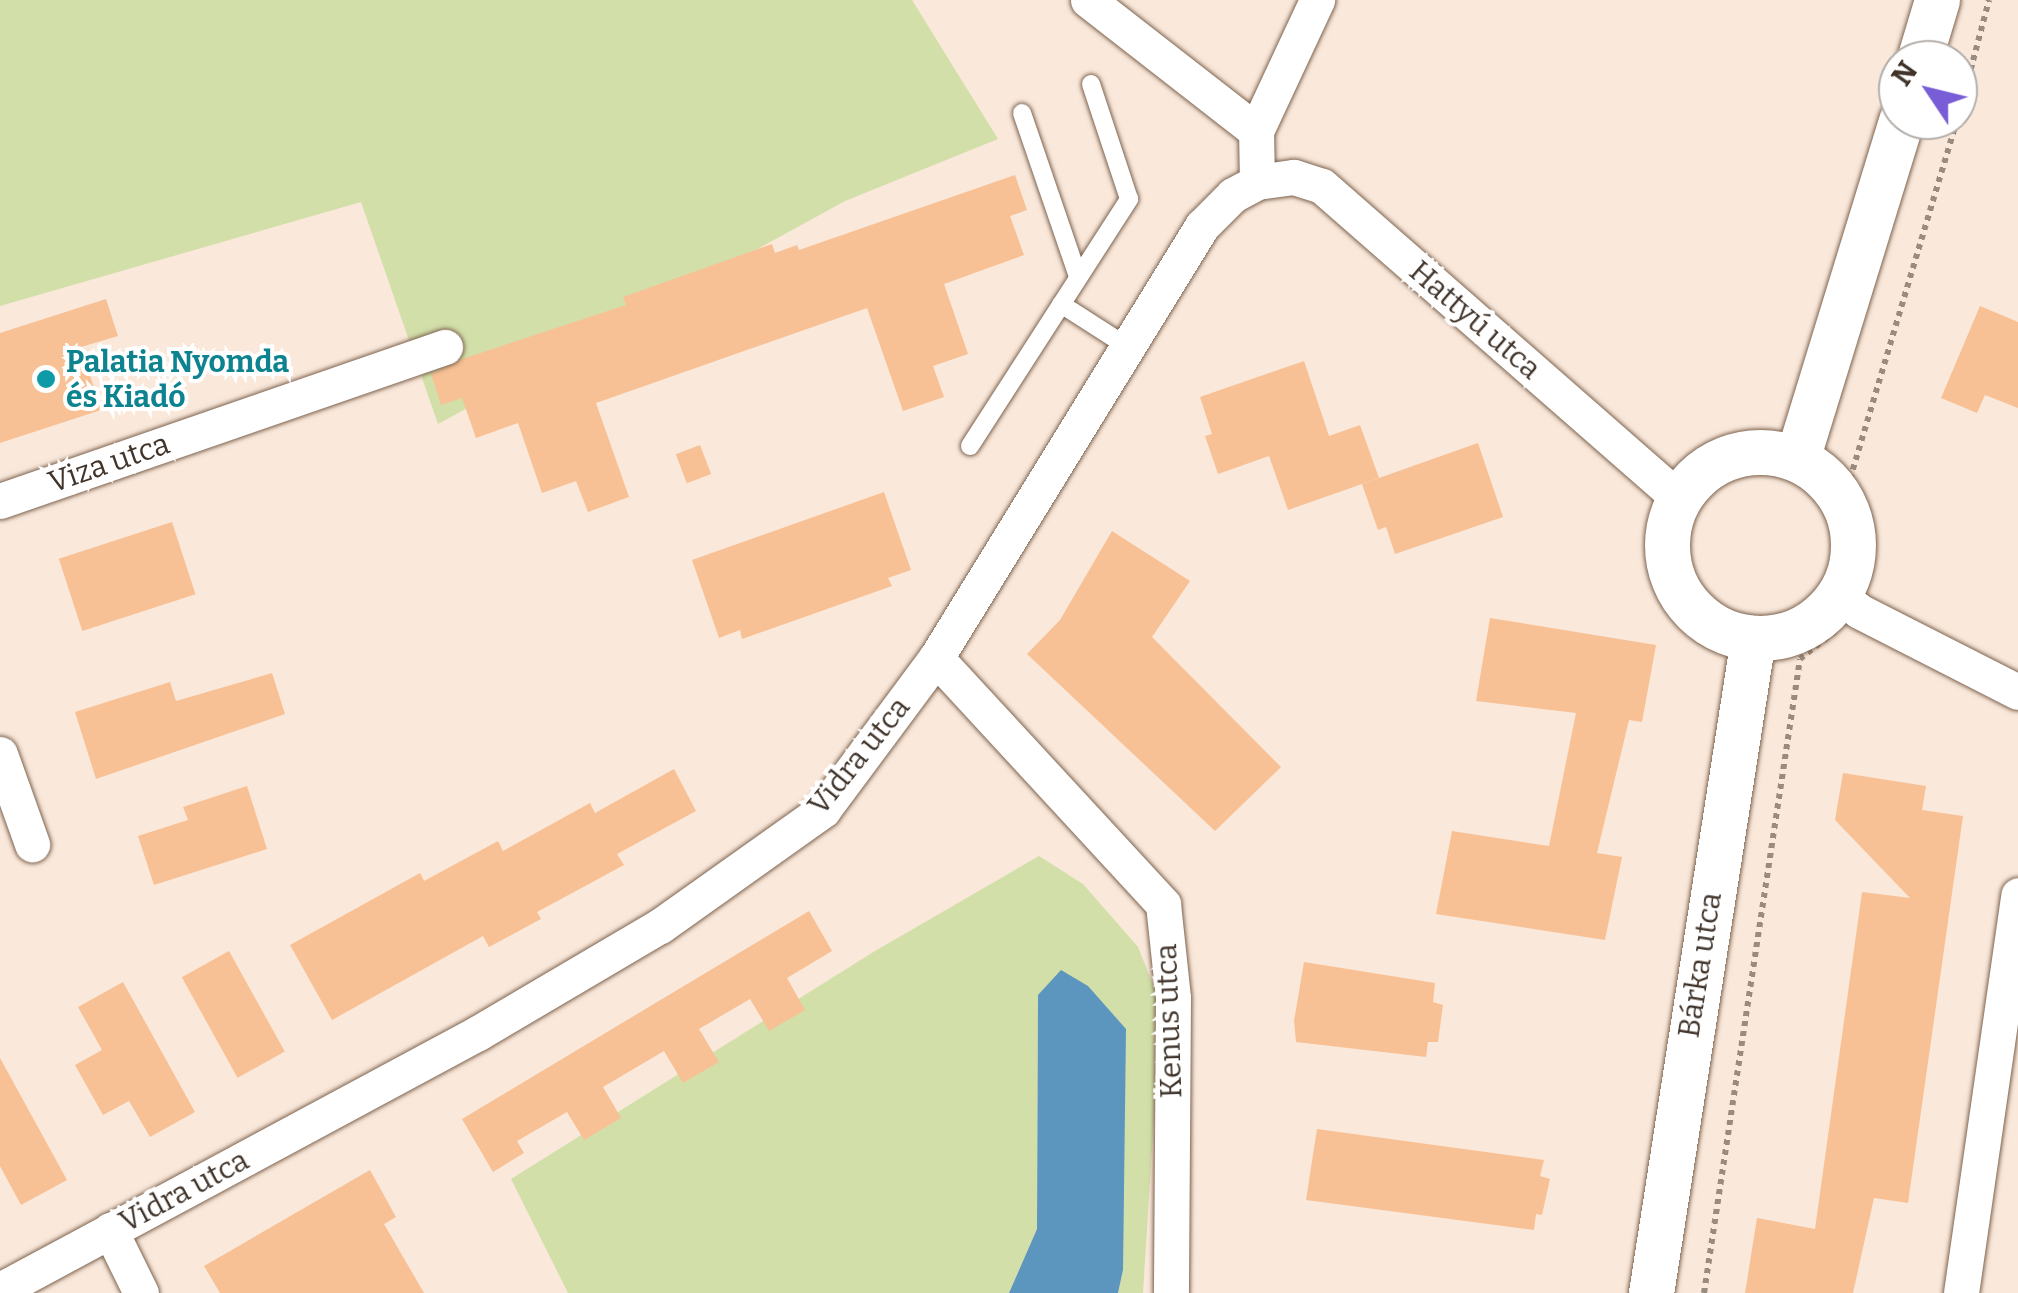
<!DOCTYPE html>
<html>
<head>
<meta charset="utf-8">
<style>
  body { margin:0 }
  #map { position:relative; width:2018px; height:1293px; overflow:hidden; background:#fae8da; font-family:Bitter,serif }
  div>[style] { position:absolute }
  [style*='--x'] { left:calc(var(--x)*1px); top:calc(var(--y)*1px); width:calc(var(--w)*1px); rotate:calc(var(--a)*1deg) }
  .green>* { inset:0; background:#d2dfa9 }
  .water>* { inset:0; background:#5c95be }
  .building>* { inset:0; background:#f8c195; transform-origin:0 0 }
  .path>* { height:6px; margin-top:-3px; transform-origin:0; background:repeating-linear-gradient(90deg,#998b7f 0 5px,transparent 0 10px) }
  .roads { filter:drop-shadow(0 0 2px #7d634f) drop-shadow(0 0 2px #7d634f) }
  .service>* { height:18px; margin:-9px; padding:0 9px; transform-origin:9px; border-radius:9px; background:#fff }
  .minor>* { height:35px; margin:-17.5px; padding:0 17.5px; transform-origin:17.5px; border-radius:17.5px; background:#fff }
  .tertiary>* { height:45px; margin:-22.5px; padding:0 22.5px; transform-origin:22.5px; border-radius:22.5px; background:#fff }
  .tertiary>.ring { margin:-22.5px; padding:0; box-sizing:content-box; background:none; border:45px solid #fff; border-radius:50% }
  .dots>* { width:28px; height:28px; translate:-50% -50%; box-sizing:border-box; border:5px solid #fff; border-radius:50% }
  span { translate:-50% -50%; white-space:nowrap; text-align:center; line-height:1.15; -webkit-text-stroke:8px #fff; paint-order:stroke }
  .street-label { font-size:30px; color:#40342b }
  .culture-label { font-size:30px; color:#0d838f; font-weight:700 }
  .left { translate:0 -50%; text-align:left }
  .north { position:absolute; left:1878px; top:40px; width:100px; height:100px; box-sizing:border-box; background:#fff; border:2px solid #b3aeaa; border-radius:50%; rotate:305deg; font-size:28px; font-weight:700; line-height:40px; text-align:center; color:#40342b }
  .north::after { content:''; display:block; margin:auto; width:35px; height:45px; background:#785dd7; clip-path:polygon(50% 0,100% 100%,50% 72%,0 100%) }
</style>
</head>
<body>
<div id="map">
  <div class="green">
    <i style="clip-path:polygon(0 0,912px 0,998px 139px,845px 201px,438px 424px,361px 202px,0 306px)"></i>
    <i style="clip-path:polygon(1039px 856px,1083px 884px,1138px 947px,1161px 1004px,1143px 1293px,1118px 1293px,1123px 1270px,1038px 995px,1037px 1229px,1009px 1293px,568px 1293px,511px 1179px,875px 951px)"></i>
  </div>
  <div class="water">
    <i style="clip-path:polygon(1061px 970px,1088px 986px,1126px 1029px,1123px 1270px,1118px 1293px,1009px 1293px,1037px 1229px,1038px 995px)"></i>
  </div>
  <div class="building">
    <i style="clip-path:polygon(1015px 175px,1027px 210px,1010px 216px,1024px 255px,944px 284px,968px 354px,933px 366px,944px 397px,903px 411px,867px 308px,596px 403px,629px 497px,588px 512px,576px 481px,542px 493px,518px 423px,476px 438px,462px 398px,441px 405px,431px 374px,462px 359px,626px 305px,623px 297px,772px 244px,775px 253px,797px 245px,799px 250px)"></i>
    <i style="clip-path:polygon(106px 299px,118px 336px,81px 347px,101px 410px,0 443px,0 333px)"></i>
    <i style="clip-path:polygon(1980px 306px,2018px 322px,2018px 408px,1985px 395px,1977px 413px,1941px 398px)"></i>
    <i style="clip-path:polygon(1304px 361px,1329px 436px,1360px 425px,1379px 478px,1288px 510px,1269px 456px,1218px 474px,1205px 436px,1212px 434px,1200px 397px)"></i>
    <i style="clip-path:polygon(1478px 443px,1503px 517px,1395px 554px,1386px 527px,1378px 530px,1362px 484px)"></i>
    <i style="left:700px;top:445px;width:31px;height:26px;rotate:69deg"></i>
    <i style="clip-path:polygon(884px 492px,911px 570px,888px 578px,892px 586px,742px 639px,740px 630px,719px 638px,692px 560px)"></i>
    <i style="left:172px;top:522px;width:76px;height:119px;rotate:72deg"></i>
    <i style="clip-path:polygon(1112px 531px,1190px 581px,1152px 637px,1281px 767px,1215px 831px,1027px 654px,1060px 620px)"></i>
    <i style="clip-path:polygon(1490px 618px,1656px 645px,1642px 722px,1629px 720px,1597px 853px,1622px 857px,1605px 940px,1436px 914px,1452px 831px,1549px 846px,1576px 713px,1476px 701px)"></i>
    <i style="clip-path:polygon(272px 673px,285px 714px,96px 779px,75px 712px,170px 682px,176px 701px)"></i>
    <i style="clip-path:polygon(674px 769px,696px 811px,617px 854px,624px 865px,537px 912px,541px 919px,489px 947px,483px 936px,332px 1020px,290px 945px,420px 873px,424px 881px,498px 841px,503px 851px,590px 803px,595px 813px)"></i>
    <i style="clip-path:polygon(1843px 773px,1926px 786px,1922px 810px,1963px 816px,1908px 1203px,1874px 1198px,1853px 1293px,1745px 1293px,1757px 1218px,1815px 1229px,1862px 892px,1910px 898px,1835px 820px)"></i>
    <i style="clip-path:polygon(247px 786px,267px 849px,154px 885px,138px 836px,188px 820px,183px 807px)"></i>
    <i style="clip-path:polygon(809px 911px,832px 951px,787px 978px,805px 1010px,769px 1031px,750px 999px,699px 1029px,719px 1062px,683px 1083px,664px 1051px,603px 1087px,621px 1118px,584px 1140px,567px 1112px,517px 1141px,524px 1153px,493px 1172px,462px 1119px)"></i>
    <i style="left:229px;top:951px;width:115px;height:54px;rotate:61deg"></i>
    <i style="clip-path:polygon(1304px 962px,1435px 983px,1433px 1002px,1443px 1005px,1438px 1042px,1428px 1042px,1426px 1057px,1296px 1042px,1294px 1021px)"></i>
    <i style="clip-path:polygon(123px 982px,195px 1112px,150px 1137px,129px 1101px,103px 1115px,75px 1065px,102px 1050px,78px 1007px)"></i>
    <i style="clip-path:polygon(0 1058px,67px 1180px,21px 1205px,0 1166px)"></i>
    <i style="clip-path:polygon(1317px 1129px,1544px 1160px,1540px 1176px,1550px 1179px,1542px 1215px,1536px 1214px,1534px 1230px,1306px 1200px)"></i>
    <i style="clip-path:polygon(370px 1170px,396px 1217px,384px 1224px,424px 1293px,220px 1293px,204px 1266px)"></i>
  </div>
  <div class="path">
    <i style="--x:1958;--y:118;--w:122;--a:-75.3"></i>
    <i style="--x:1869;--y:576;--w:99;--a:-101.1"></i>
    <i style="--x:1850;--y:479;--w:375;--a:-73.4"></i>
    <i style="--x:1704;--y:1293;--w:641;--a:-81.39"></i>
    <i style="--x:1800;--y:659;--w:45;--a:-38.7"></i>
  </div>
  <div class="roads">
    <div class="service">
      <i style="--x:1022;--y:113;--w:173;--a:71.1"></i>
      <i style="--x:1061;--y:304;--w:80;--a:32.7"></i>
      <i style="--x:970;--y:446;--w:294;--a:-57.2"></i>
      <i style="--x:1129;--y:199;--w:121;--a:-108.3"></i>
    </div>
    <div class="minor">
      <i style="--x:1088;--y:0;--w:213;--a:37.9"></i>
      <i style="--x:1257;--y:182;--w:51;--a:-91.1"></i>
      <i style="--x:1256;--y:131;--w:145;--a:-65"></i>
      <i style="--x:0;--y:501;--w:471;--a:-19.1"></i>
      <i style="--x:1840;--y:596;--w:24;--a:38"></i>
      <i style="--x:1859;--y:611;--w:178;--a:27"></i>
      <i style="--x:936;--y:658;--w:335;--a:47.3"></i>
      <i style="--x:1163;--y:904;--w:95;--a:83.9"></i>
      <i style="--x:1173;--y:998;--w:295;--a:90.4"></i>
      <i style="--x:0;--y:754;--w:96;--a:70.4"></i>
      <i style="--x:110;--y:1230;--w:70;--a:63.8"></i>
      <i style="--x:0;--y:1290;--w:543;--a:-28.27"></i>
      <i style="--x:478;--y:1033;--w:211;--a:-30.5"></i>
      <i style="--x:660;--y:926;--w:200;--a:-35.4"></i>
      <i style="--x:823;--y:810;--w:189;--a:-53.4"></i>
      <i style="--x:936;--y:658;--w:507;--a:-58.38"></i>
      <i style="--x:1202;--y:226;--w:44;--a:-45"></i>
      <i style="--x:1233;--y:195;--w:27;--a:-28"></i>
      <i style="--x:1257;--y:182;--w:37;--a:-8"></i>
      <i style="--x:1294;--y:177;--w:29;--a:18"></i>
      <i style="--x:1322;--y:186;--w:473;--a:41.2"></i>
      <i style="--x:1961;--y:1293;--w:402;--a:-81.8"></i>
    </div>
    <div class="tertiary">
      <i style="--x:1919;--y:60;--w:63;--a:-73.3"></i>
      <i class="ring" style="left:1667px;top:452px;width:141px;height:141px"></i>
      <i style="--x:1797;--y:459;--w:355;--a:-72.9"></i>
      <i style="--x:1651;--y:1293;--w:663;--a:-81.15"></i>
    </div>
  </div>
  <div class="dots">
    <i style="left:46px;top:379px;background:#0f9aa8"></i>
  </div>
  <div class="street-label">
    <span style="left:1475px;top:320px;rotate:41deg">Hattyú utca</span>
    <span style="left:109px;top:463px;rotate:-19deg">Viza utca</span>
    <span style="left:859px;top:756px;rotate:-51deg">Vidra utca</span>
    <span style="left:1700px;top:965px;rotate:-81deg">Bárka utca</span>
    <span style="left:1169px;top:1021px;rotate:-92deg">Kenus utca</span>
    <span style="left:184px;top:1191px;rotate:-28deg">Vidra utca</span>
  </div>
  <div class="culture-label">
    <span class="left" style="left:66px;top:379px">Palatia Nyomda<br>és Kiadó</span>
  </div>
  <div class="north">N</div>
</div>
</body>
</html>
